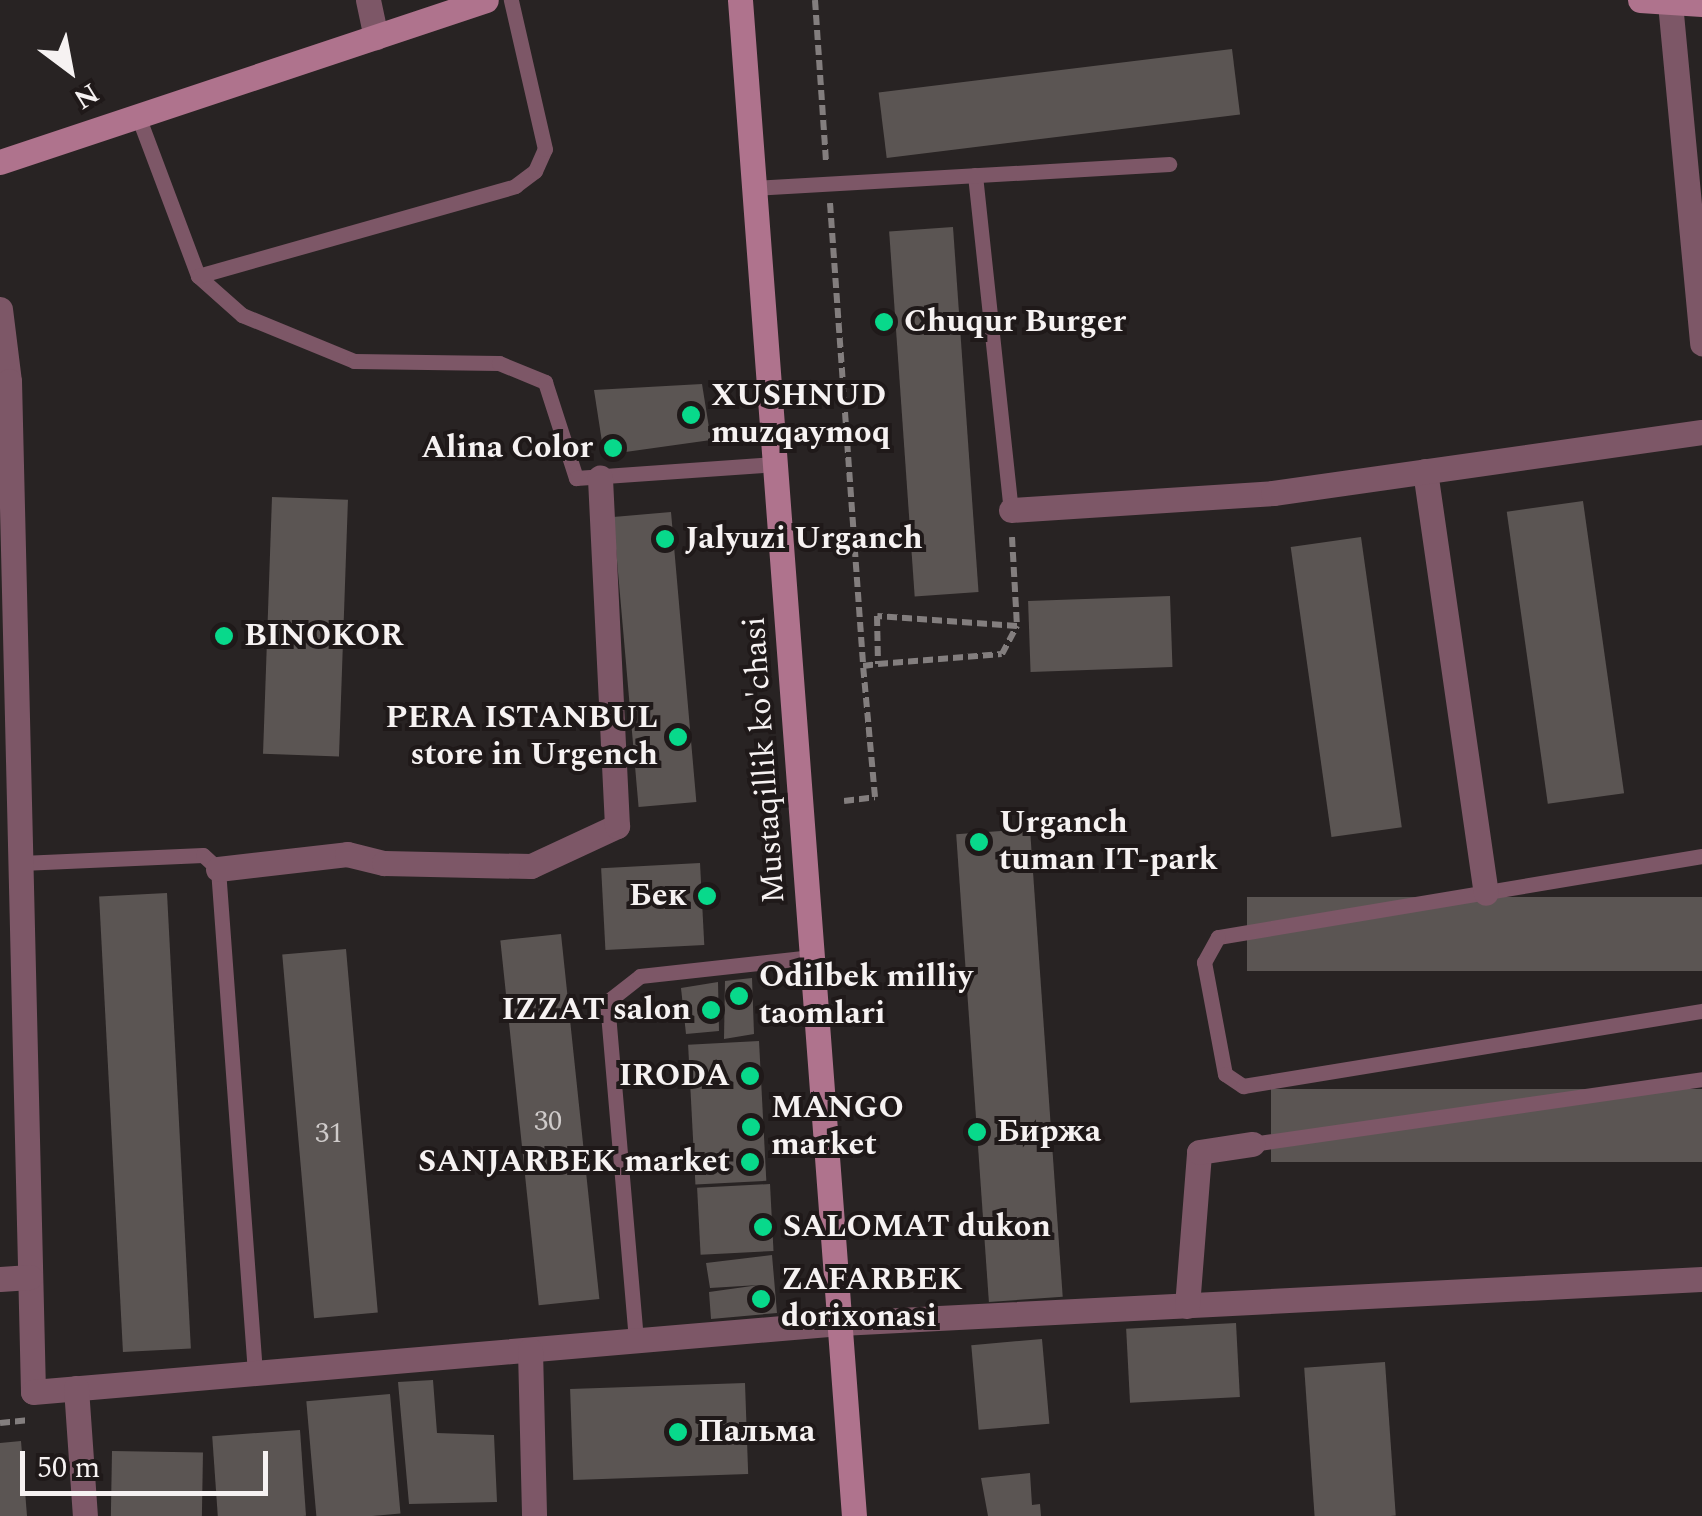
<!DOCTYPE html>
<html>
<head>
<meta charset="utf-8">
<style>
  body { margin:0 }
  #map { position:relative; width:1702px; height:1516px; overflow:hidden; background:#282323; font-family:Spectral,serif }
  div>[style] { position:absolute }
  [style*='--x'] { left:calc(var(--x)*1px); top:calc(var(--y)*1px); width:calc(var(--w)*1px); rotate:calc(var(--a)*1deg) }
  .building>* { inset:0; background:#5b5553; transform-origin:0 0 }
  .path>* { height:6px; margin-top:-3px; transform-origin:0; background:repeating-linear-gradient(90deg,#837e7e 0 10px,transparent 0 15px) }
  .lane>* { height:15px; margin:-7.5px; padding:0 7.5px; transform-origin:7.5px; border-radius:7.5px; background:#7d5767 }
  .street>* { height:25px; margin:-12.5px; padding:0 12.5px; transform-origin:12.5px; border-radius:12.5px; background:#7d5767 }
  .secondary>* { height:25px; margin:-12.5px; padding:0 12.5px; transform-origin:12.5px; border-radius:12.5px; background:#af738d }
  .dots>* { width:28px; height:28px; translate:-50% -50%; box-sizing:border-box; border:5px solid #1f1919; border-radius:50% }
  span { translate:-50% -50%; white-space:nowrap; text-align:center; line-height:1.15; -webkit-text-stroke:8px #1f1919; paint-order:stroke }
  .number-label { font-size:28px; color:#cfcbca }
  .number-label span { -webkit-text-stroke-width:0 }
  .poi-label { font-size:32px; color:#f6f2f2; font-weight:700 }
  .left { translate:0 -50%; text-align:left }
  .right { translate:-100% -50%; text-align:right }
  .street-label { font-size:32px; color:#f6f2f2 }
  .north { position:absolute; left:20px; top:20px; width:100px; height:100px; -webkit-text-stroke:8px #1f1919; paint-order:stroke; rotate:148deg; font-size:28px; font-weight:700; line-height:40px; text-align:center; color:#f6f2f2 }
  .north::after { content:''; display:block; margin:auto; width:35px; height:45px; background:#f6f2f2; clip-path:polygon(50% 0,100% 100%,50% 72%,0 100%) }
  .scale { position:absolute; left:20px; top:1451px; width:248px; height:45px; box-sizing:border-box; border:5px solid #f6f2f2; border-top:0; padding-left:12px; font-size:30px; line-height:35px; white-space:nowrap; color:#f6f2f2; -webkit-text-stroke:8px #1f1919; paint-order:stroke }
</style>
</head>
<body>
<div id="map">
  <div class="building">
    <i style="left:1232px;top:49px;width:66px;height:356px;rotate:83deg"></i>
    <i style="left:953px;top:227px;width:366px;height:64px;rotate:86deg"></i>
    <i style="clip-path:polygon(702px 384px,711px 440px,604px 455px,594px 390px)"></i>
    <i style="left:272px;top:497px;width:76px;height:257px;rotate:2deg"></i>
    <i style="left:1583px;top:501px;width:295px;height:77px;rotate:82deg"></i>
    <i style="left:671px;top:512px;width:291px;height:58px;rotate:85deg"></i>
    <i style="left:1361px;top:537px;width:293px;height:71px;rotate:82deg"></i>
    <i style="left:1170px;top:596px;width:71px;height:142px;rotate:88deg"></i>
    <i style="left:1030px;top:829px;width:469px;height:74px;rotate:86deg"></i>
    <i style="left:700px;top:863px;width:82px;height:99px;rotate:87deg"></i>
    <i style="left:167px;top:893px;width:456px;height:68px;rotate:87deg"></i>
    <i style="left:1702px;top:897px;width:74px;height:455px;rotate:90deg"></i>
    <i style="left:561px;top:934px;width:367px;height:61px;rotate:84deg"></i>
    <i style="left:346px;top:949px;width:365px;height:64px;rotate:85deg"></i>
    <i style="clip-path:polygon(752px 978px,754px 1034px,724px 1039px,725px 981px)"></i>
    <i style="clip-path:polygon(718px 982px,719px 1031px,686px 1034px,681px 988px)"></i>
    <i style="left:759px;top:1041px;width:140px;height:71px;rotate:87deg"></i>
    <i style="left:1702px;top:1089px;width:73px;height:431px;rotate:90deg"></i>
    <i style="left:770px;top:1184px;width:67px;height:73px;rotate:87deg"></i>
    <i style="clip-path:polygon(772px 1255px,777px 1313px,711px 1319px,709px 1292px,759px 1285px,710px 1288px,706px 1263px)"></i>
    <i style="left:1236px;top:1323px;width:74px;height:110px;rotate:87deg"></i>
    <i style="left:1042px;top:1339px;width:85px;height:71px;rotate:85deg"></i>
    <i style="left:1385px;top:1362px;width:154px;height:81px;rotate:86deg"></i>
    <i style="clip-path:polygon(433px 1380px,437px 1433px,494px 1435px,497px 1502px,409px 1504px,398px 1382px)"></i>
    <i style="left:745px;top:1383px;width:91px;height:175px;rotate:88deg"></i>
    <i style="left:390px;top:1394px;width:120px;height:84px;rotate:85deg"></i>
    <i style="left:300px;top:1430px;width:86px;height:88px;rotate:86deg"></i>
    <i style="clip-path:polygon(21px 1441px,27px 1516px,0 1516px,0 1443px)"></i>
    <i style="left:112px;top:1451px;width:91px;height:65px;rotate:1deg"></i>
    <i style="clip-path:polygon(1030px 1473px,1032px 1505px,1040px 1504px,1041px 1516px,988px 1516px,981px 1478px)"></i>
  </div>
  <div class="path">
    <i style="--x:815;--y:0;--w:161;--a:86.1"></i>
    <i style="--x:830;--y:203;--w:464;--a:85.9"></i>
    <i style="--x:1012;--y:537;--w:89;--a:86.8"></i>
    <i style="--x:1017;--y:626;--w:140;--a:-175.9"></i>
    <i style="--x:877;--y:616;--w:48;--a:88.8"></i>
    <i style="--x:878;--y:664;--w:124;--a:-4.6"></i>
    <i style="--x:1002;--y:654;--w:32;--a:-62"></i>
    <i style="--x:844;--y:801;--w:31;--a:-7"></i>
    <i style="--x:875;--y:797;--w:132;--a:-95.2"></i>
    <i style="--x:863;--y:666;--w:15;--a:-8"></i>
    <i style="--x:0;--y:1423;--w:27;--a:-6"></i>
  </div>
  <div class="lane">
    <i style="--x:138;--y:116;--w:171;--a:69.4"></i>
    <i style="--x:198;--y:276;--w:59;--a:41.6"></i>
    <i style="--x:242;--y:315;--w:121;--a:22.3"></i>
    <i style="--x:354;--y:361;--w:145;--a:0.8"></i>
    <i style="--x:499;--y:363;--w:50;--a:22.4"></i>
    <i style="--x:545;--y:382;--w:101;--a:72.1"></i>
    <i style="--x:576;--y:478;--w:199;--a:-4"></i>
    <i style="--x:975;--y:175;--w:337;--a:83.9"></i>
    <i style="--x:754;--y:188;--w:416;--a:-3.3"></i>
    <i style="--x:198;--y:276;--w:330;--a:-15.8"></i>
    <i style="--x:515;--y:186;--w:25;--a:-37"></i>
    <i style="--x:535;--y:171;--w:24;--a:-66"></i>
    <i style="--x:545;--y:149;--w:153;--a:-102.9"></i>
    <i style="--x:1702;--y:856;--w:491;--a:170.5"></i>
    <i style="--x:1218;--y:937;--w:29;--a:119"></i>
    <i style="--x:1204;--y:962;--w:114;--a:79.4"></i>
    <i style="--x:1225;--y:1074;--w:22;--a:34"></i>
    <i style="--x:1243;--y:1086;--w:465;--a:-9.3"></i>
    <i style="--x:21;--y:863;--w:182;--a:-2.5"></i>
    <i style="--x:203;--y:855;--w:21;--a:43"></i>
    <i style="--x:218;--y:869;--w:505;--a:85.8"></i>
    <i style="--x:1252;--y:1144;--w:455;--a:-8.2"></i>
    <i style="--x:636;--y:1340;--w:339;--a:-94.9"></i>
    <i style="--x:607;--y:1002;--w:42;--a:-38.2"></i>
    <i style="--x:640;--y:976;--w:173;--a:-6.3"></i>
  </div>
  <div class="street">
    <i style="--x:368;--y:0;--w:38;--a:78"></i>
    <i style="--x:1670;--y:3;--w:342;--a:84.6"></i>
    <i style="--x:0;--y:309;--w:73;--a:82.9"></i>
    <i style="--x:9;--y:381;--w:1011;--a:88.64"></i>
    <i style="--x:33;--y:1392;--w:810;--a:-4.89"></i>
    <i style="--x:840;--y:1323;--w:863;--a:-2.92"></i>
    <i style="--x:1425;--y:471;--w:426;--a:81.8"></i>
    <i style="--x:1011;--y:510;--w:263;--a:-3.7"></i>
    <i style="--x:1273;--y:493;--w:433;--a:-8.1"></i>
    <i style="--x:218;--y:869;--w:130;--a:-6.6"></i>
    <i style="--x:347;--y:854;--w:38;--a:14"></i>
    <i style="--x:384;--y:863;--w:147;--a:1.2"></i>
    <i style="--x:531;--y:866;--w:95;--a:-24.9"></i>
    <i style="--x:617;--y:826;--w:349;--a:-92.8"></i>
    <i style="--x:0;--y:1279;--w:30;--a:-4"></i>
    <i style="--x:1187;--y:1306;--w:154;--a:-85.5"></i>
    <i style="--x:1199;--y:1152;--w:54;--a:-8.6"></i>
    <i style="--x:530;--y:1350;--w:166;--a:88.6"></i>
    <i style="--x:76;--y:1388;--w:128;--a:86"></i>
  </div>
  <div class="secondary">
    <i style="--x:740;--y:0;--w:1520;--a:85.7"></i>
    <i style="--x:1640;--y:0;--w:62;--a:3.7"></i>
    <i style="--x:0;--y:162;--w:512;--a:-18.43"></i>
  </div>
  <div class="dots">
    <i style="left:884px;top:322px;background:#08d98b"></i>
    <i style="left:691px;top:415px;background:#08d98b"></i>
    <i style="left:613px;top:448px;background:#08d98b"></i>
    <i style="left:665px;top:539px;background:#08d98b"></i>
    <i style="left:224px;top:636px;background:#08d98b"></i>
    <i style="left:678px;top:737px;background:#08d98b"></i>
    <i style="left:979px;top:842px;background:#08d98b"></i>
    <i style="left:707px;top:896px;background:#08d98b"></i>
    <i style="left:739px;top:996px;background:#08d98b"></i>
    <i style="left:711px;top:1010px;background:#08d98b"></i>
    <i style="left:750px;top:1076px;background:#08d98b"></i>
    <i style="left:751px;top:1127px;background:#08d98b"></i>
    <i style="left:977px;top:1132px;background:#08d98b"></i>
    <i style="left:750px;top:1162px;background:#08d98b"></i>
    <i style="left:763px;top:1227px;background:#08d98b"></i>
    <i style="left:761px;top:1299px;background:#08d98b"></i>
    <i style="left:678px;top:1432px;background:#08d98b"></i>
  </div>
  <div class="number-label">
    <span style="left:548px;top:1122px">30</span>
    <span style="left:329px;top:1134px">31</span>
  </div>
  <div class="poi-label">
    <span class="left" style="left:904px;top:322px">Chuqur Burger</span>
    <span class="left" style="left:711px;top:415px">XUSHNUD<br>muzqaymoq</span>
    <span class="right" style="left:593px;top:448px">Alina Color</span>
    <span class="left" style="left:685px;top:539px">Jalyuzi Urganch</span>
    <span class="left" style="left:244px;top:636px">BINOKOR</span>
    <span class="right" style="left:658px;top:737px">PERA ISTANBUL<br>store in Urgench</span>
    <span class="left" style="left:999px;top:842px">Urganch<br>tuman IT-park</span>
    <span class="right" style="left:687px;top:896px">Бек</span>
    <span class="left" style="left:759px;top:996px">Odilbek milliy<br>taomlari</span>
    <span class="right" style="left:691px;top:1010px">IZZAT salon</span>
    <span class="right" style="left:730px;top:1076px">IRODA</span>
    <span class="left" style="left:771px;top:1127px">MANGO<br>market</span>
    <span class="left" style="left:997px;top:1132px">Биржа</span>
    <span class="right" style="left:730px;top:1162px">SANJARBEK market</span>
    <span class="left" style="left:783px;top:1227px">SALOMAT dukon</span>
    <span class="left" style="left:781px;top:1299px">ZAFARBEK<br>dorixonasi</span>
    <span class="left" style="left:698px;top:1432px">Пальма</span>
  </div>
  <div class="street-label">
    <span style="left:765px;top:760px;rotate:-94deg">Mustaqillik ko'chasi</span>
  </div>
  <div class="north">N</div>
  <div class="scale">50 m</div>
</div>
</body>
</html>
